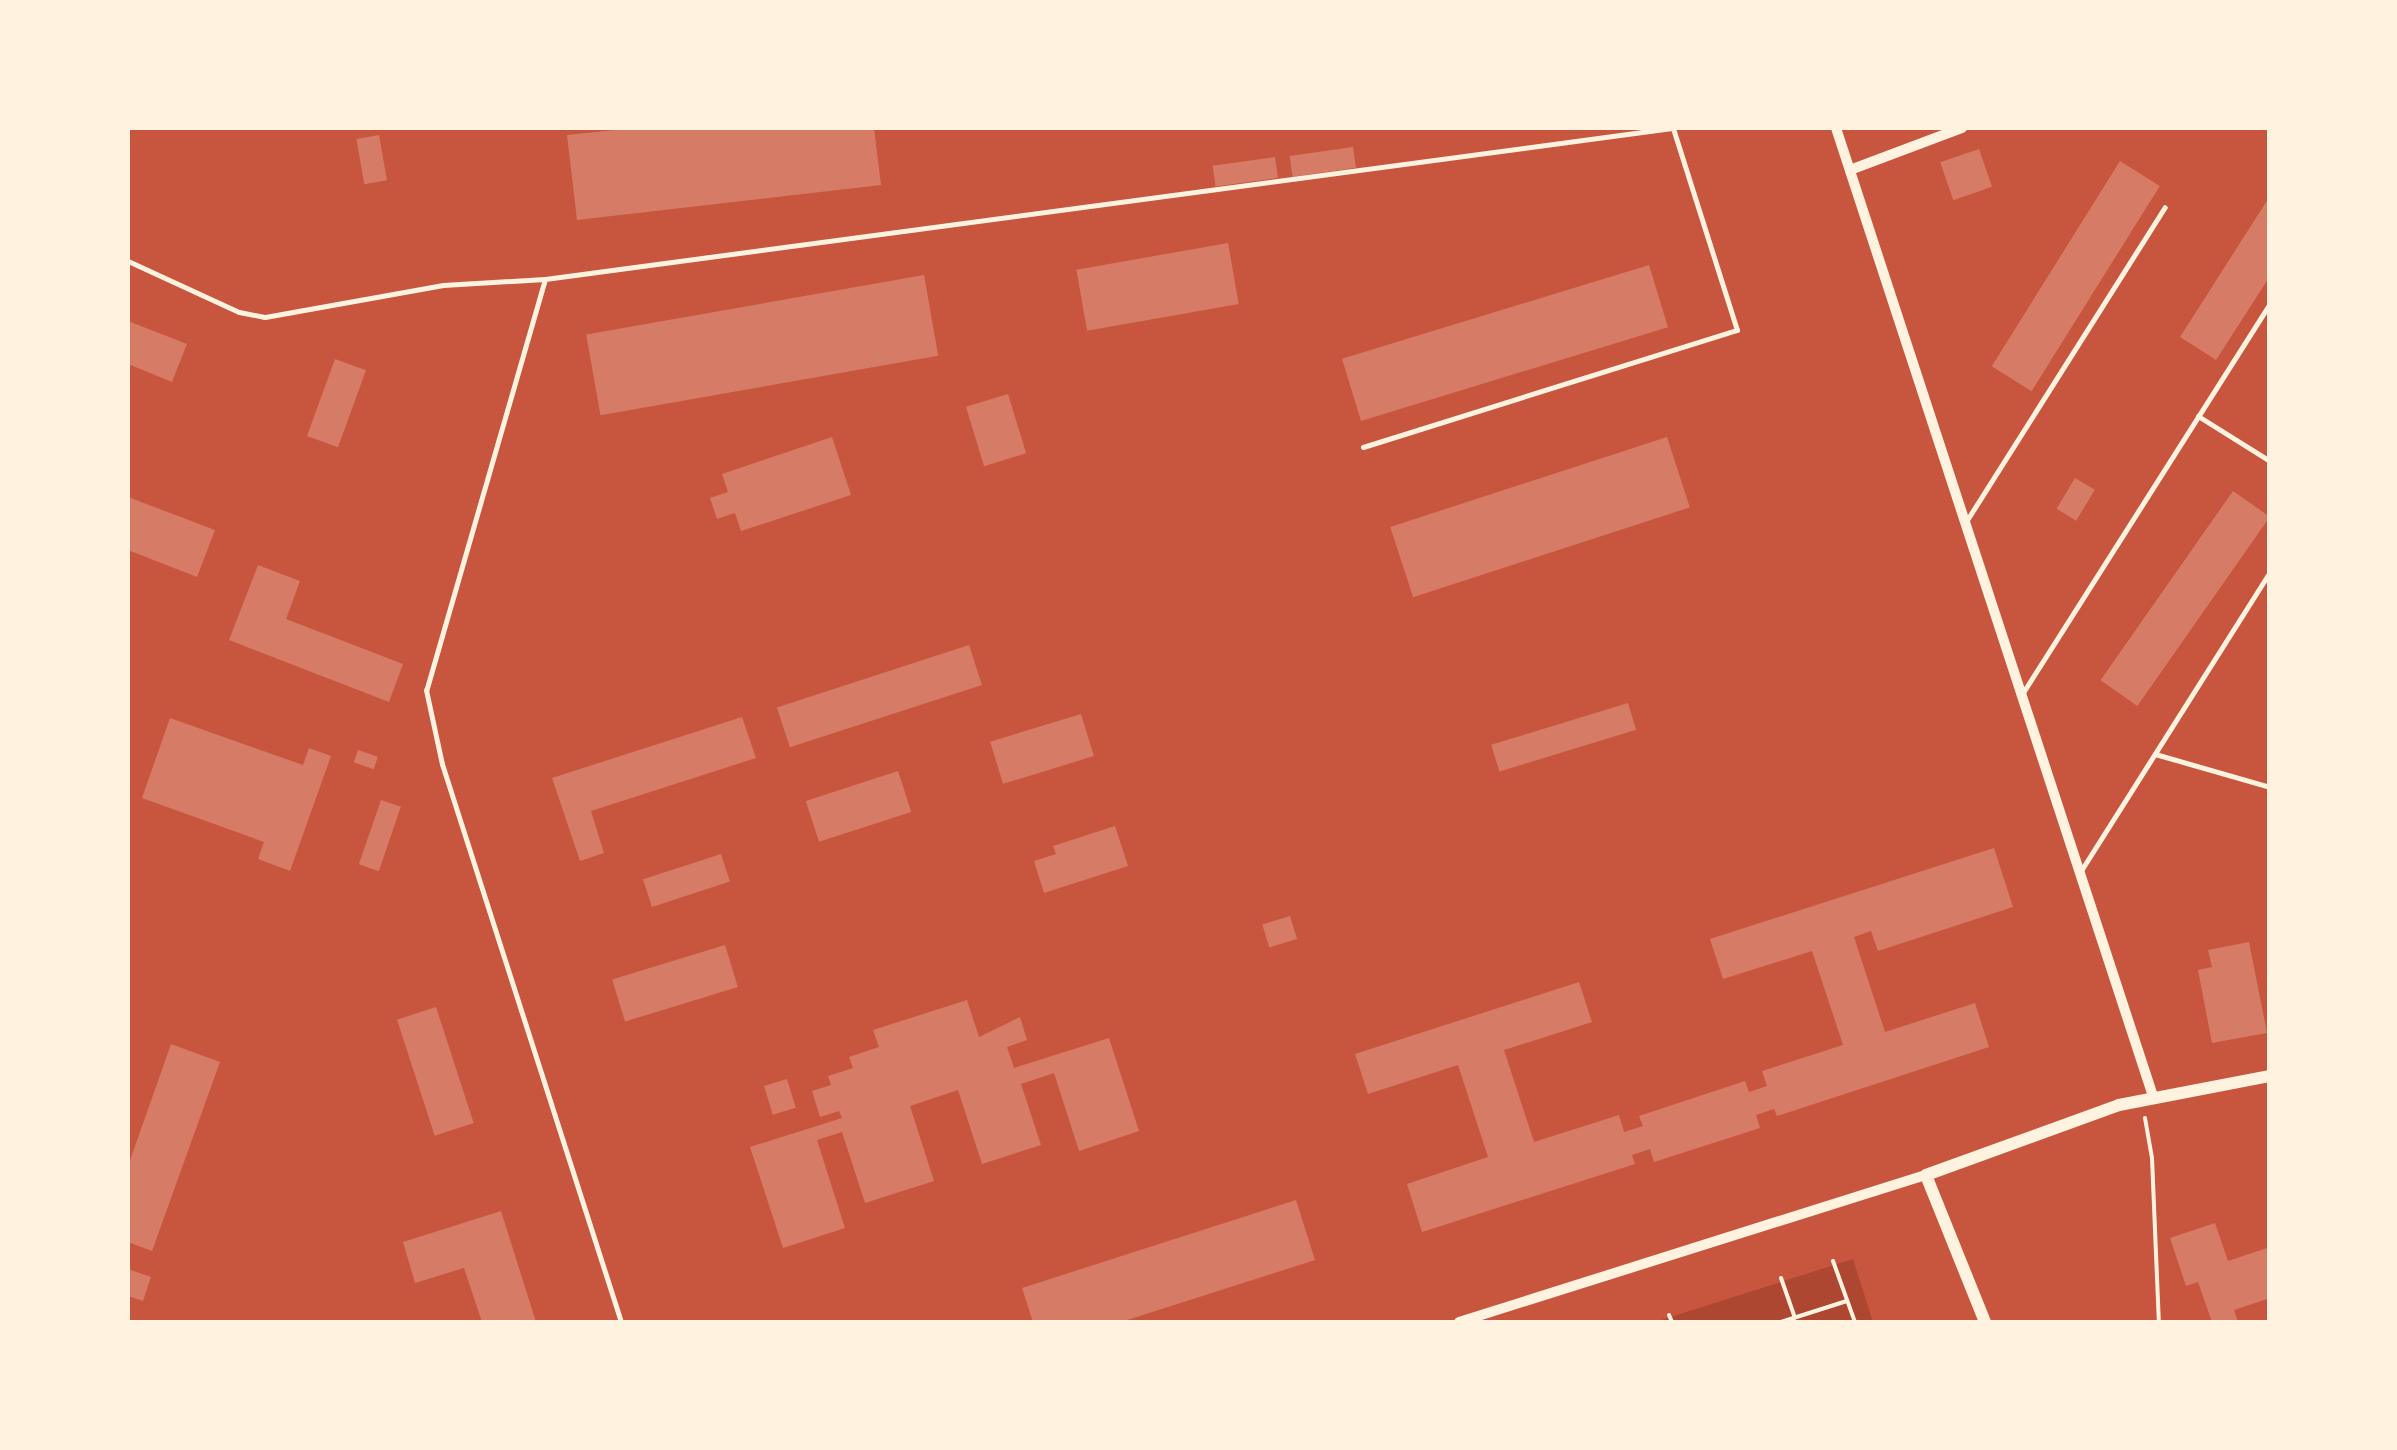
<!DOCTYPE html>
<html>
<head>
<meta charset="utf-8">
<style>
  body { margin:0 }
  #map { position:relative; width:2397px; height:1450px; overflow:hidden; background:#c8553d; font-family:Ubuntu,sans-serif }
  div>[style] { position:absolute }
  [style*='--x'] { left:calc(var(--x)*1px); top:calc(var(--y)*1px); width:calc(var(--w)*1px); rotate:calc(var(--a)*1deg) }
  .green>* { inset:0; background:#ae4732 }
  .building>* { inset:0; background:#d67c66; transform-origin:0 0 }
  .path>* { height:4px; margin:-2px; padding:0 2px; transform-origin:2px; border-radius:2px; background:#fff3e0 }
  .service>* { height:5px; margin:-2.5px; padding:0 2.5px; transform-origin:2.5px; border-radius:2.5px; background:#fff3e0 }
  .minor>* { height:10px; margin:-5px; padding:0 5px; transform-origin:5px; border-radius:5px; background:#fff3e0 }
  .tertiary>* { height:12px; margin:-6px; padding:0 6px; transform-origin:6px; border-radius:6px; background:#fff3e0 }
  span { translate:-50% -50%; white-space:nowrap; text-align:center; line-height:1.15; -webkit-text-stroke:8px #fff3e0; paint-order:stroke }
  .frame { position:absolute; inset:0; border:130px solid #fff3e0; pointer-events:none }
</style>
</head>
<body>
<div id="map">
  <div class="green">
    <i style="clip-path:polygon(1853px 1259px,1873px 1322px,1655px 1322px)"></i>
  </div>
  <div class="building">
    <i style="clip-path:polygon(634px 128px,874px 128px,881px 185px,577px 220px,567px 135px)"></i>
    <i style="left:379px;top:135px;width:46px;height:23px;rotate:80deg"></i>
    <i style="left:1353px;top:147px;width:21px;height:64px;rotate:82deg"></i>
    <i style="left:1979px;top:149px;width:40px;height:41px;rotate:71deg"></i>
    <i style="left:1275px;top:157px;width:21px;height:63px;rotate:82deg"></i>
    <i style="left:2120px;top:161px;width:47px;height:242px;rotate:32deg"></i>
    <i style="clip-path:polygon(2270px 196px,2270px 276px,2216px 360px,2180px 337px)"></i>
    <i style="left:1228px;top:243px;width:62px;height:154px;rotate:80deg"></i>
    <i style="left:1649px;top:265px;width:65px;height:321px;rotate:73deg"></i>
    <i style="left:924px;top:275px;width:82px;height:343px;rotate:80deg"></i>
    <i style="clip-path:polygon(128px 321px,187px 344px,172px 382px,128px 364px)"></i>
    <i style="left:335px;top:359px;width:33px;height:82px;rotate:20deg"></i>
    <i style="left:1008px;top:394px;width:62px;height:44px;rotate:73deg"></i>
    <i style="clip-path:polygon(832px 437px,851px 495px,741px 531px,735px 513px,717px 519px,710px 498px,728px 492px,722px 474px)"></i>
    <i style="left:1667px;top:437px;width:74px;height:291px;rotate:72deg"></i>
    <i style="left:2075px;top:478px;width:23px;height:36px;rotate:31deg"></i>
    <i style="left:2233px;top:491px;width:45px;height:231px;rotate:35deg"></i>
    <i style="clip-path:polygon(128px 497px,215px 530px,197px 577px,128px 550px)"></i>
    <i style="clip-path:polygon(258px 565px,300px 581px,286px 619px,403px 664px,389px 702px,229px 640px)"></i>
    <i style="left:969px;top:645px;width:42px;height:202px;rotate:72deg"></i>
    <i style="left:1628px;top:703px;width:28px;height:143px;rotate:73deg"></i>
    <i style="left:1081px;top:714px;width:44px;height:95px;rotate:73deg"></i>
    <i style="clip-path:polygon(742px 717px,756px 758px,591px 811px,604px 853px,580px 861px,552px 778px)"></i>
    <i style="clip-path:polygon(170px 718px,303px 765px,309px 748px,331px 756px,290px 871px,258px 859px,264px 842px,142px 798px)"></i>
    <i style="left:358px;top:750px;width:21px;height:13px;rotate:19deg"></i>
    <i style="left:898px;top:771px;width:43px;height:97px;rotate:72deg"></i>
    <i style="left:381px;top:800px;width:21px;height:68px;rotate:19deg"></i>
    <i style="clip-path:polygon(1115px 826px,1128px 866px,1044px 893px,1034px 861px,1056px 854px,1053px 846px)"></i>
    <i style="clip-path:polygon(1994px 848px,2013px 907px,1878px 951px,1871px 931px,1854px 937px,1885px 1032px,1975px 1003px,1989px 1047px,1777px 1116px,1774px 1109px,1756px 1115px,1760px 1128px,1654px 1162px,1650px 1149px,1632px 1155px,1635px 1164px,1422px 1232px,1407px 1184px,1488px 1157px,1458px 1065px,1368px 1094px,1355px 1054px,1579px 982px,1592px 1022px,1504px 1050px,1534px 1142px,1619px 1115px,1624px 1132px,1643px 1126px,1639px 1116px,1745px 1081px,1749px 1092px,1767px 1086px,1762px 1071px,1843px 1045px,1812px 951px,1723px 979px,1710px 939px)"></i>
    <i style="left:721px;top:854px;width:29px;height:82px;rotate:72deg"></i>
    <i style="left:1290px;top:916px;width:24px;height:29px;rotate:73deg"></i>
    <i style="clip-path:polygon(2249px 942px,2267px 1033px,2212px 1043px,2198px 970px,2212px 967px,2208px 950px)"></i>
    <i style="left:725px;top:945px;width:44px;height:118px;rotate:73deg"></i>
    <i style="clip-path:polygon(967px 1000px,979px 1037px,1020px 1017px,1027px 1040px,1007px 1047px,1014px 1068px,1109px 1038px,1139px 1131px,1079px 1151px,1054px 1073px,1021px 1084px,1041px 1145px,982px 1164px,958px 1090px,910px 1106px,934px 1181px,865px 1203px,842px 1132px,817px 1140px,845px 1228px,783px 1248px,750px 1147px,842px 1118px,839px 1111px,820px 1117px,812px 1091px,831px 1085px,828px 1076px,853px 1068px,849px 1057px,879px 1047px,873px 1030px)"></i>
    <i style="left:436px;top:1007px;width:122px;height:41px;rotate:72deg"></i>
    <i style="clip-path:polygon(171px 1044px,220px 1062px,152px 1251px,128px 1242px,128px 1166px)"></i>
    <i style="left:787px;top:1079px;width:30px;height:24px;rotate:73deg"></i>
    <i style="clip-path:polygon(1296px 1200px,1315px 1260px,1121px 1322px,1033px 1322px,1022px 1288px)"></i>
    <i style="clip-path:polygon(501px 1211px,536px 1322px,482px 1322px,464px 1268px,415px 1283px,403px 1242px)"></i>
    <i style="clip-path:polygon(2215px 1223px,2228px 1261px,2270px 1247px,2270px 1298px,2234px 1310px,2238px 1322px,2212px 1322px,2198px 1282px,2186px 1286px,2170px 1238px)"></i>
    <i style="clip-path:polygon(128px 1269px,151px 1277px,143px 1301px,128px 1296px)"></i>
  </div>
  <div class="path">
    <i style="--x:2145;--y:1118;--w:41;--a:80.1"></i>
    <i style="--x:2152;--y:1158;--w:164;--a:87.6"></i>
    <i style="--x:1833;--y:1261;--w:65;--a:70.2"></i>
    <i style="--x:1781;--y:1278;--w:42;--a:70.7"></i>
    <i style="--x:1669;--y:1315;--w:8;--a:67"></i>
    <i style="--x:1781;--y:1322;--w:69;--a:-17.7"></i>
  </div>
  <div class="service">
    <i style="--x:128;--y:261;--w:122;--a:24.7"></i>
    <i style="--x:239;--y:312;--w:26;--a:11"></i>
    <i style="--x:265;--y:317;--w:181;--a:-10.2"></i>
    <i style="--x:443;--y:285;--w:102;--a:-3.4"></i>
    <i style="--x:545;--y:279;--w:1137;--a:-7.63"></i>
    <i style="--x:545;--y:279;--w:428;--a:106.1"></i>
    <i style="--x:426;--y:690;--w:76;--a:77.8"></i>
    <i style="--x:442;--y:764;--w:586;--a:72.21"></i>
    <i style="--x:2198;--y:416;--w:85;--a:32"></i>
    <i style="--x:1363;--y:447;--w:392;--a:-17.4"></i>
    <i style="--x:1737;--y:330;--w:212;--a:-107.6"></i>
    <i style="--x:1967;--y:520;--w:370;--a:-57.7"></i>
    <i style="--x:2024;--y:691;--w:459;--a:-57.6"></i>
    <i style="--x:2155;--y:754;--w:120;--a:16"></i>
    <i style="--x:2082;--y:869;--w:352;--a:-57.7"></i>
    <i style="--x:2270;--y:924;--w:10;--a:90"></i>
  </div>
  <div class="minor">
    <i style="--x:1836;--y:128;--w:1019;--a:71.87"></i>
    <i style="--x:1850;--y:170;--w:120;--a:-20.6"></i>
    <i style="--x:1459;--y:1322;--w:490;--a:-17.5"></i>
  </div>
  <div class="tertiary">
    <i style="--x:1985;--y:1322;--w:158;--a:-111.9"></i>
    <i style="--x:1926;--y:1175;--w:205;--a:-19.9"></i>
    <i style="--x:2119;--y:1105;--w:154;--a:-10.9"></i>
  </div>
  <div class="frame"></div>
</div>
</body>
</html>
